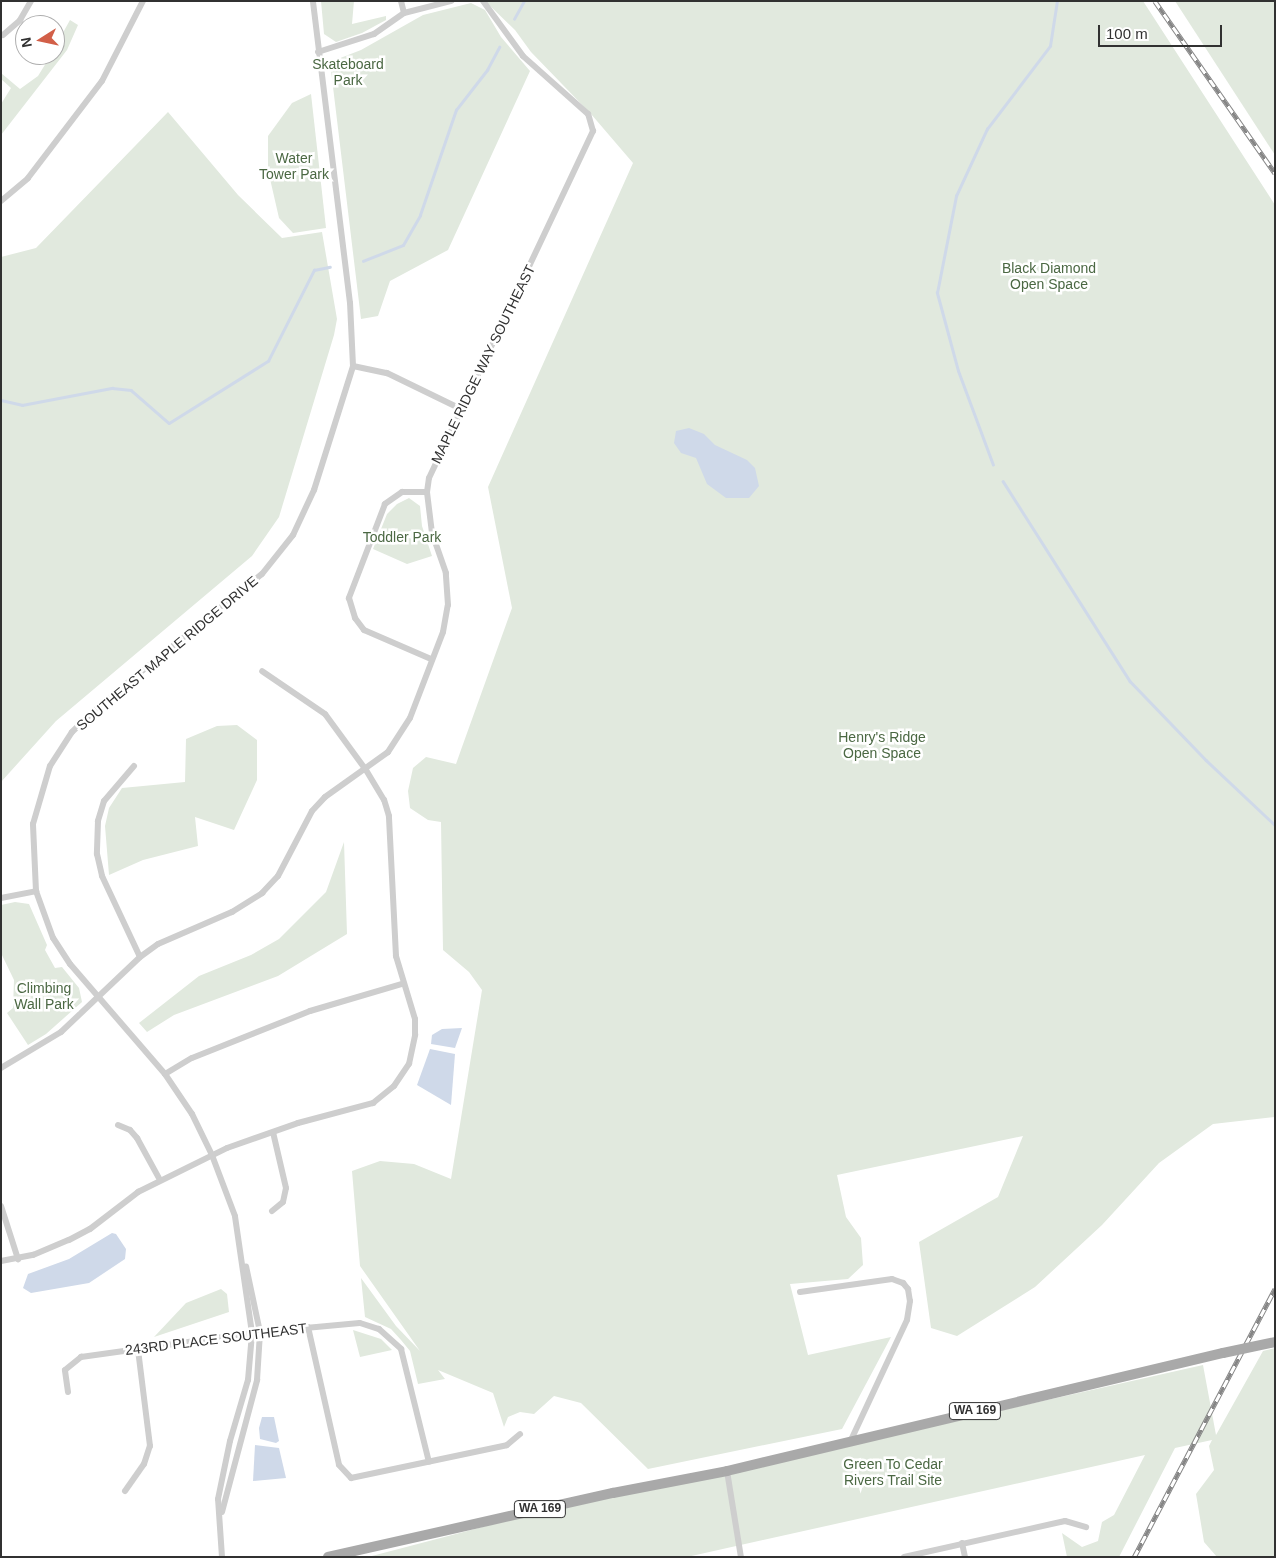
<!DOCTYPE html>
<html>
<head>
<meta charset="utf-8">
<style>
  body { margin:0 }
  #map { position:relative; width:1276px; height:1558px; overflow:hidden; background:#fff; font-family:Arial,sans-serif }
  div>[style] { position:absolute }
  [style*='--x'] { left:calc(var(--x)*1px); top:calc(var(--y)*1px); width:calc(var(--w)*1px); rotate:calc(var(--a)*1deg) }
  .green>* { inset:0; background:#e1e9de }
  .water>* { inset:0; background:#cfd9e9 }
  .stream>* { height:2.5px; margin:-1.25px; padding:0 1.25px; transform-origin:1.25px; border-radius:1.25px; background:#cfd9e9 }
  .minor>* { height:6px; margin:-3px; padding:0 3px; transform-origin:3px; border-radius:3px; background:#cecece }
  .primary>* { height:10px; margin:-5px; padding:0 5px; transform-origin:5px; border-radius:5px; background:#a9a9a9 }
  .rail>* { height:4.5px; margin-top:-2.25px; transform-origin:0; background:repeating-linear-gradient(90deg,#fff 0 8px,#868686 0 16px); box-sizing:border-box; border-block:1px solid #868686 }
  .primary-bridge>* { height:10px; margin:-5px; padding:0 5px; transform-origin:5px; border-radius:5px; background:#a9a9a9 }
  span { translate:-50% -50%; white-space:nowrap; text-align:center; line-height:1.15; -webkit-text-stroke:5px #fff; paint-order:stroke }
  .shield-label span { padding:1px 4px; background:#fff; border:1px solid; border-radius:4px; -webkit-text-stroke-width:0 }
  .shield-label { font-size:12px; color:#313131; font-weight:700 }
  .park-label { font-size:14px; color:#4b6843 }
  .street-label { font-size:14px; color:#313131 }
  .frame { position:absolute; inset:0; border:2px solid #313131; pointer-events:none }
  .north { position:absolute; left:15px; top:15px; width:50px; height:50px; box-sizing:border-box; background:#fff; border:1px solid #adadad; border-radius:50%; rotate:260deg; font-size:14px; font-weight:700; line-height:20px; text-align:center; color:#313131 }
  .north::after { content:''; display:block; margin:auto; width:18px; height:22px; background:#d25f48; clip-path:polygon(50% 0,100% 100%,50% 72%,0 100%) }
  .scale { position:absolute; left:1098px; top:25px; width:124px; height:22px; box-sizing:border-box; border:2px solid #313131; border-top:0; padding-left:6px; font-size:15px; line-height:18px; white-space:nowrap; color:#313131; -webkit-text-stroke:4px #fff; paint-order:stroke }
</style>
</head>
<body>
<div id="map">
  <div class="green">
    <i style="clip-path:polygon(321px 1px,354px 1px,352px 24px,386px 16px,386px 20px,362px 33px,336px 42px,324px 34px)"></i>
    <i style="clip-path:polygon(485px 1px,1143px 1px,1275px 205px,1275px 1117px,1213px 1124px,1159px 1163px,1102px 1225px,1035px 1287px,957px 1336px,931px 1328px,919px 1242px,998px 1197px,1023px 1136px,837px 1175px,846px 1217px,861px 1238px,863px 1265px,848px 1279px,790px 1284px,808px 1355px,891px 1337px,842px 1429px,648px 1469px,581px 1403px,554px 1396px,534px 1414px,520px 1412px,508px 1417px,504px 1427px,493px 1393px,438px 1370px,445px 1379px,418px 1384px,410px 1351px,401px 1340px,391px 1329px,365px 1317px,361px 1278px,396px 1326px,420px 1351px,360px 1266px,352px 1171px,380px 1161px,414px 1164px,451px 1179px,482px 990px,469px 972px,443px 950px,441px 822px,428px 820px,410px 808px,408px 791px,413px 768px,426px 757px,456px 764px,462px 747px,512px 608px,488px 487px,633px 163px,591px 114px,531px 52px,515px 30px)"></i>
    <i style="clip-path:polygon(1175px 1px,1275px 1px,1275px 155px)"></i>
    <i style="clip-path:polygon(471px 3px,485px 10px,501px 37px,530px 71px,448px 250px,390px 281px,378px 316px,361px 319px,330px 62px,361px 50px,423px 15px)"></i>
    <i style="clip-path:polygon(70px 20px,78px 25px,67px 50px,1px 135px,1px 104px,11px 88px,1px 79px,1px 73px,20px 89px,38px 76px,51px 55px,55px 55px,55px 47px)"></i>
    <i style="clip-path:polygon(311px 94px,326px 228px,293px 233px,279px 218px,268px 170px,268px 136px,292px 103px)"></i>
    <i style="clip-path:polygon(168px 112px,238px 195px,282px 238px,322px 232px,337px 319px,334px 335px,279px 517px,252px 556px,56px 721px,1px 782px,1px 257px,36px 248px)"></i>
    <i style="clip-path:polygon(409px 498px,420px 506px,422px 526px,432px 556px,407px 564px,373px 549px,387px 514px,397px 504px)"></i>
    <i style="clip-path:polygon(237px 725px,257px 740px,257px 780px,234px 830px,195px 817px,198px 846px,143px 860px,109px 875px,105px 826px,109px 808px,122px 788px,185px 782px,186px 739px,217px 726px)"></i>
    <i style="clip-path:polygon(344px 842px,347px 934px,278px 976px,174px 1015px,147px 1032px,139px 1023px,199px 976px,251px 955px,279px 939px,326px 892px)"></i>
    <i style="clip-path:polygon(15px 902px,29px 904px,47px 945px,45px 950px,55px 968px,62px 967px,79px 988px,82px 1002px,46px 1034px,28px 1045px,7px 1013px,13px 1008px,14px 980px,1px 953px,1px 905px)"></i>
    <i style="clip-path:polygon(221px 1289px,227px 1294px,229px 1312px,154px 1337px,186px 1303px)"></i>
    <i style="clip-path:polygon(353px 1330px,381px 1339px,392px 1350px,360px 1357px)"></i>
    <i style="clip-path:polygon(1275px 1348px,1275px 1557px,1217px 1557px,1204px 1542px,1196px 1494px,1214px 1470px,1209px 1446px,1212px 1440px,1175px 1448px,1119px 1557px,1067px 1557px,1062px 1533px,1082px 1547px,1098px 1541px,1102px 1522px,1114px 1515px,1145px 1455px,687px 1557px,368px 1557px,494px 1524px,1203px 1365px,1216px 1435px,1263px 1351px)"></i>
  </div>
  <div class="water">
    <i style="clip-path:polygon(689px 428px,704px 434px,715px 445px,747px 460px,755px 468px,759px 486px,749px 498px,726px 498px,707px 484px,696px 458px,681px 453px,674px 443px,676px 431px)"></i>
    <i style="clip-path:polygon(462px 1028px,455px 1048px,431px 1044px,432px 1035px,442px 1029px)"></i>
    <i style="clip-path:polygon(430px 1049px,455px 1054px,451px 1105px,417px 1085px)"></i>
    <i style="clip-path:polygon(112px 1233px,116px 1234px,126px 1249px,125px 1259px,89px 1283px,31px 1293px,23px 1288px,28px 1274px,69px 1259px)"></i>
    <i style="clip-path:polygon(262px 1417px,274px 1417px,279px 1441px,276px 1443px,260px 1439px,259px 1428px)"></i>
    <i style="clip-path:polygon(255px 1445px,279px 1448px,286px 1478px,253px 1481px)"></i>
  </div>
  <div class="stream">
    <i style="--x:514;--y:19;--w:21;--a:-61"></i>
    <i style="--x:363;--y:261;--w:43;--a:-21.8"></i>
    <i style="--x:403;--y:245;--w:34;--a:-60"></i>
    <i style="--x:420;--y:215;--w:111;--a:-71.1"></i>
    <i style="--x:456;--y:110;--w:51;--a:-52.2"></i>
    <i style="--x:487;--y:70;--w:26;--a:-62"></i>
    <i style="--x:1;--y:400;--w:22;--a:13"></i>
    <i style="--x:22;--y:405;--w:92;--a:-10.7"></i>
    <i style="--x:112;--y:388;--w:19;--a:6"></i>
    <i style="--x:131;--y:390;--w:50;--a:41"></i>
    <i style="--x:169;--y:423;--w:117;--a:-32.1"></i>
    <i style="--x:268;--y:361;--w:102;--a:-63.2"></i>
    <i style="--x:314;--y:270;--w:16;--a:-11"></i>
    <i style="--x:993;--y:465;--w:100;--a:-110.4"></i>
    <i style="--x:958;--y:371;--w:81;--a:-105.1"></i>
    <i style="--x:937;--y:293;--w:99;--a:-78.9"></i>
    <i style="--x:956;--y:196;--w:74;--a:-65.2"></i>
    <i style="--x:987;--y:129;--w:104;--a:-52.8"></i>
    <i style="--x:1050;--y:46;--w:46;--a:-81.2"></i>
    <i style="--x:1003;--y:481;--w:237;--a:57.6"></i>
    <i style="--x:1130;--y:681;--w:110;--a:46.1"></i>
    <i style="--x:1206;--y:760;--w:95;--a:43.3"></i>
  </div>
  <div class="minor">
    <i style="--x:401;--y:1;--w:12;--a:76"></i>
    <i style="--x:3;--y:35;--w:23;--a:-41"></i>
    <i style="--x:20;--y:20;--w:22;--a:-60"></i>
    <i style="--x:318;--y:52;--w:59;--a:-17.8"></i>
    <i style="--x:374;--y:34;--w:37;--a:-35"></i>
    <i style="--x:404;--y:13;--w:49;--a:-14.3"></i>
    <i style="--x:1;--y:201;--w:35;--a:-40"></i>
    <i style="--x:28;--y:178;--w:122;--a:-52.7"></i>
    <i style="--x:102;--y:81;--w:90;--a:-62.9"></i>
    <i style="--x:353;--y:366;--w:35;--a:12"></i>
    <i style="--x:387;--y:373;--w:80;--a:25.9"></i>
    <i style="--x:427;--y:492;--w:25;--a:180"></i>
    <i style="--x:402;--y:492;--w:21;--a:145"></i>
    <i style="--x:385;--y:504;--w:101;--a:111"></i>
    <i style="--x:349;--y:598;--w:21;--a:73"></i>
    <i style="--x:355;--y:618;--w:15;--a:53"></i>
    <i style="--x:364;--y:630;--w:73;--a:23.4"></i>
    <i style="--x:134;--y:766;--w:46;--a:130.6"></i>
    <i style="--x:104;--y:801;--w:21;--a:107"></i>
    <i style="--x:98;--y:821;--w:33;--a:92"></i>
    <i style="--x:97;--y:854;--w:23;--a:77"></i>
    <i style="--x:102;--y:876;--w:89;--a:64.9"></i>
    <i style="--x:1;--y:898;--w:36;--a:-11"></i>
    <i style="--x:1;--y:1068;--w:70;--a:-31"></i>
    <i style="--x:61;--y:1032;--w:109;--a:-43.5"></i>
    <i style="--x:140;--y:957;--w:22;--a:-36"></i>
    <i style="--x:158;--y:944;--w:81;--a:-23.4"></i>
    <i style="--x:232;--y:912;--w:36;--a:-32"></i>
    <i style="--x:262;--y:893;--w:23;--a:-47"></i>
    <i style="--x:278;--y:876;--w:73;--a:-62.4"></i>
    <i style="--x:312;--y:811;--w:19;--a:-47"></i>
    <i style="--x:325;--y:797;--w:77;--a:-35.5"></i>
    <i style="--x:388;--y:752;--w:40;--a:-57.1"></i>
    <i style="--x:410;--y:718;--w:92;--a:-69"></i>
    <i style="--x:443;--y:632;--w:27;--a:-80"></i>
    <i style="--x:448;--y:605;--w:32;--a:-94"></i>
    <i style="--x:446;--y:573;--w:42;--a:-109.3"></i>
    <i style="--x:432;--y:533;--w:41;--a:-97"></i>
    <i style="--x:427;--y:492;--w:14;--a:-82"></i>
    <i style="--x:429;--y:478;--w:384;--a:-64.7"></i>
    <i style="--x:593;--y:131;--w:18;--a:-106"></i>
    <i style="--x:588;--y:114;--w:87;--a:-138.3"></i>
    <i style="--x:523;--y:56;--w:68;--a:-126"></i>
    <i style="--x:165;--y:1074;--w:31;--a:-31"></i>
    <i style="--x:192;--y:1058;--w:127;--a:-21.7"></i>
    <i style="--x:310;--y:1011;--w:96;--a:-16.4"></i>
    <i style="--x:118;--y:1125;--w:13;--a:23"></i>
    <i style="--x:130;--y:1130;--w:11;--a:49"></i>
    <i style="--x:137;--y:1138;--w:48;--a:61.3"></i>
    <i style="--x:1;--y:1206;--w:56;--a:72.2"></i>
    <i style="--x:272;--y:1211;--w:14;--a:-39"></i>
    <i style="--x:283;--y:1202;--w:14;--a:-78"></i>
    <i style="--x:286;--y:1188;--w:57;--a:-103.1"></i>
    <i style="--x:1;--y:1261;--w:33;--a:-11"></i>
    <i style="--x:33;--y:1255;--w:39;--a:-23"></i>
    <i style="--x:69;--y:1240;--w:24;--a:-28"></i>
    <i style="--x:90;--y:1229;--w:61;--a:-37.6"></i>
    <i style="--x:138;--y:1192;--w:99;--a:-26.3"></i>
    <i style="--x:227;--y:1148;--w:75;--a:-19.4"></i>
    <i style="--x:298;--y:1123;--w:78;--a:-14.9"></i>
    <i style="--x:373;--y:1103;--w:27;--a:-39"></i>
    <i style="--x:394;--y:1086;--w:27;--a:-56"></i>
    <i style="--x:409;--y:1064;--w:30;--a:-78"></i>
    <i style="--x:415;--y:1035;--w:16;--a:-90"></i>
    <i style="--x:415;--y:1019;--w:66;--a:-106.8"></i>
    <i style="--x:396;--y:956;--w:140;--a:-92.9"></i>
    <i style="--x:389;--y:816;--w:17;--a:-107"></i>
    <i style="--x:384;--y:800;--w:35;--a:-121"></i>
    <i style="--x:366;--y:770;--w:69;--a:-126.2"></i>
    <i style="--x:325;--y:714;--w:76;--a:-145.7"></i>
    <i style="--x:800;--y:1292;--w:93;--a:-8"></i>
    <i style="--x:892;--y:1279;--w:12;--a:20"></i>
    <i style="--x:903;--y:1283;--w:8;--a:50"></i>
    <i style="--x:908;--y:1289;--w:12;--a:81"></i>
    <i style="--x:910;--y:1301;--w:19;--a:99"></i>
    <i style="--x:907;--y:1320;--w:135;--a:115"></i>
    <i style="--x:308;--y:1327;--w:141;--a:77.3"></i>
    <i style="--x:339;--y:1465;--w:18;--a:47"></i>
    <i style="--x:351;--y:1478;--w:159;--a:-11.9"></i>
    <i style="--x:507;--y:1445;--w:17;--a:-40"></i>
    <i style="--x:68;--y:1392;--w:22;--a:-98"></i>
    <i style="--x:65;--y:1370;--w:21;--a:-39"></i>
    <i style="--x:81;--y:1357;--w:173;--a:-8"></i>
    <i style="--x:252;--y:1333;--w:108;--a:-5.3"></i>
    <i style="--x:360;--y:1323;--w:20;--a:18"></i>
    <i style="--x:379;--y:1329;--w:30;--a:42"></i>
    <i style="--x:401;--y:1349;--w:116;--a:76.1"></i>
    <i style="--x:727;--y:1471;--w:87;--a:80.8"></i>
    <i style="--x:125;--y:1491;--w:33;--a:-55"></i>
    <i style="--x:144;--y:1464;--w:19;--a:-72"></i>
    <i style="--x:150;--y:1446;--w:98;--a:-97.1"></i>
    <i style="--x:222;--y:1512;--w:137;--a:-75.1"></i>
    <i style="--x:257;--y:1380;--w:48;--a:-86.4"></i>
    <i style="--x:260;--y:1332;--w:67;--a:-102"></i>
    <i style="--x:962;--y:1543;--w:14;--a:78"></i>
    <i style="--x:222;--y:1557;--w:58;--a:-93.9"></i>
    <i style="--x:218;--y:1499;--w:59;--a:-78.3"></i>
    <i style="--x:230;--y:1441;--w:64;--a:-73.6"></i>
    <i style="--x:248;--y:1380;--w:47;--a:-85.1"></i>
    <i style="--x:252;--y:1333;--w:118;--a:-98.3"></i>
    <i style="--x:235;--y:1216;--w:65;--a:-110.7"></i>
    <i style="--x:212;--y:1155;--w:46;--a:-116"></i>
    <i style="--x:192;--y:1114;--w:48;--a:-124"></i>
    <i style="--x:165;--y:1074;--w:145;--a:-130.8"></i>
    <i style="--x:70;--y:964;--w:31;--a:-123"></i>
    <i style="--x:53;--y:938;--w:50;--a:-109.9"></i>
    <i style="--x:36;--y:891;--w:67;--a:-92.6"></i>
    <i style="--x:33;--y:824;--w:60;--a:-73.7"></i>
    <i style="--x:50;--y:766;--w:40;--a:-57.1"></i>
    <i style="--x:72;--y:732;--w:39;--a:-44"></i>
    <i style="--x:100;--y:705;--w:208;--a:-39"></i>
    <i style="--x:262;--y:574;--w:50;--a:-51.5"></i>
    <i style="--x:293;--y:535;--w:50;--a:-65"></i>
    <i style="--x:314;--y:490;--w:130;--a:-72.5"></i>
    <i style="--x:353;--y:366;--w:63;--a:-92.7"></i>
    <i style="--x:350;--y:303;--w:304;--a:-97"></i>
    <i style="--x:904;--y:1557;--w:165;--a:-12.6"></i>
    <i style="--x:1065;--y:1521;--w:22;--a:16"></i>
  </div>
  <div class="primary">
    <i style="--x:328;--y:1557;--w:292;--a:-12.7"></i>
    <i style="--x:613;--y:1493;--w:116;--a:-10.9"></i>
    <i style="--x:727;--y:1471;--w:510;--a:-13.38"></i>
  </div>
  <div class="rail">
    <i style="--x:1155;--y:1;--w:210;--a:55.1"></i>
    <i style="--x:1134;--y:1557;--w:303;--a:-62.3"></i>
  </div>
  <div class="primary-bridge">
    <i style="--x:1223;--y:1353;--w:53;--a:-11.9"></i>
  </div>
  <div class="shield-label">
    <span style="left:975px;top:1411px">WA 169</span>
    <span style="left:540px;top:1509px">WA 169</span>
  </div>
  <div class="park-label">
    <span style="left:348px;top:72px">Skateboard<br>Park</span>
    <span style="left:294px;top:166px">Water<br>Tower Park</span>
    <span style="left:1049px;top:276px">Black Diamond<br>Open Space</span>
    <span style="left:402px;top:537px">Toddler Park</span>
    <span style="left:882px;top:745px">Henry's Ridge<br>Open Space</span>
    <span style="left:44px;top:996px">Climbing<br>Wall Park</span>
    <span style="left:893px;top:1472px">Green To Cedar<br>Rivers Trail Site</span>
  </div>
  <div class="street-label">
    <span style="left:483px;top:364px;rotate:-64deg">MAPLE RIDGE WAY SOUTHEAST</span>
    <span style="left:167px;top:653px;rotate:-40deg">SOUTHEAST MAPLE RIDGE DRIVE</span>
    <span style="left:216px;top:1339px;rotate:-7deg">243RD PLACE SOUTHEAST</span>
  </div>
  <div class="frame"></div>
  <div class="north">N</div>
  <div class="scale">100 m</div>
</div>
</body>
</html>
